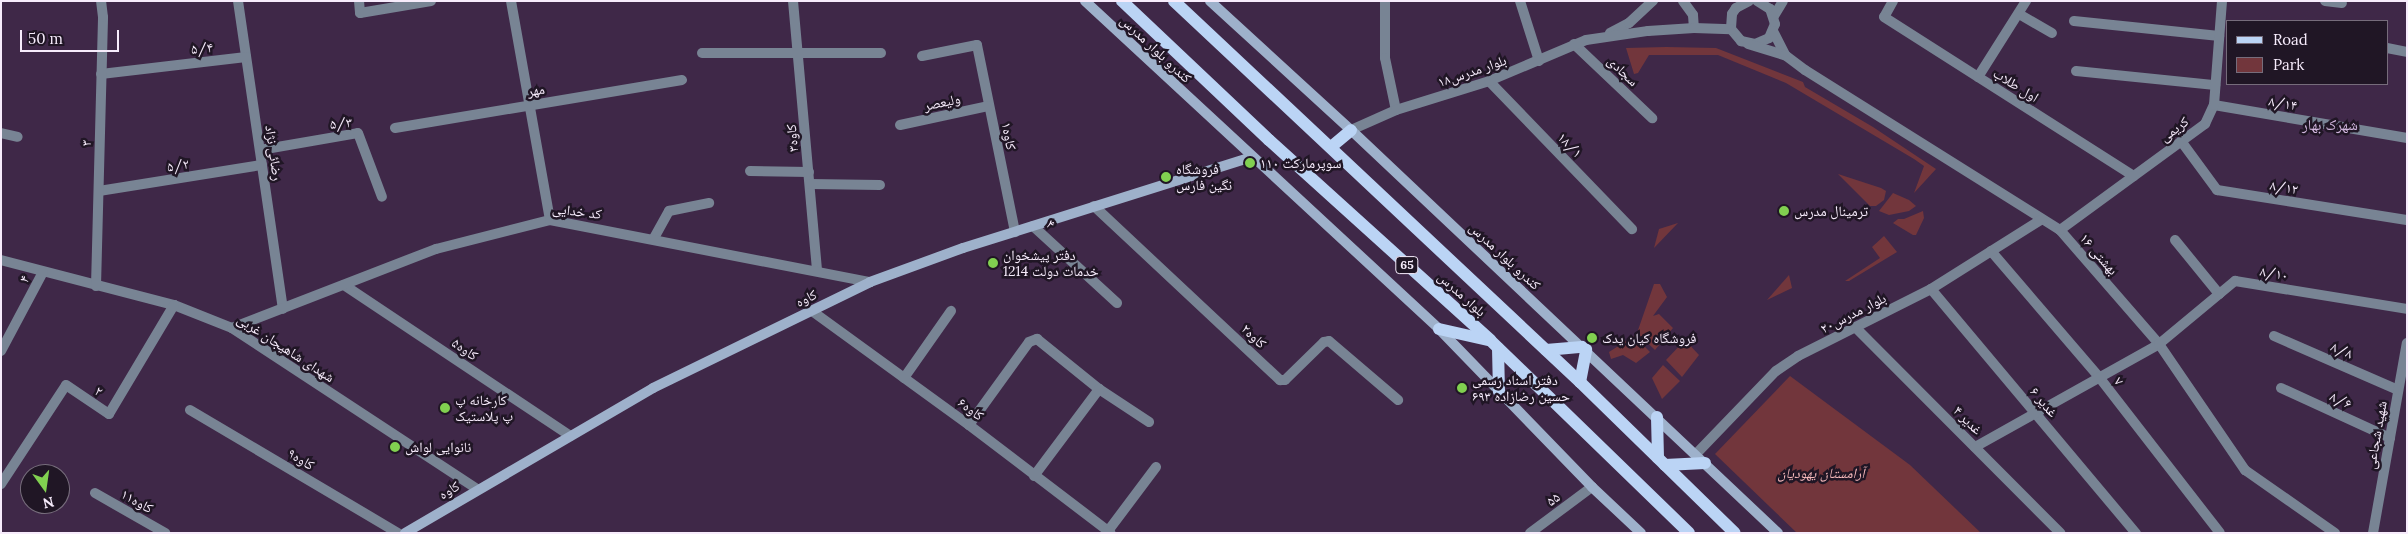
<!DOCTYPE html>
<html>
<head>
<meta charset="utf-8">
<style>
  body { margin:0 }
  #map { position:relative; width:2408px; height:534px; overflow:hidden; background:#3f2848; font-family:Lora,"Noto Naskh Arabic",serif }
  div>[style] { position:absolute }
  [style*='--x'] { left:calc(var(--x)*1px); top:calc(var(--y)*1px); width:calc(var(--w)*1px); rotate:calc(var(--a)*1deg) }
  .green>* { inset:0; background:#72363c }
  .street>* { height:10px; margin:-5px; padding:0 5px; transform-origin:5px; border-radius:5px; background:#788494 }
  .secondary>* { height:10px; margin:-5px; padding:0 5px; transform-origin:5px; border-radius:5px; background:#9eb1cb }
  .primary>* { height:12px; margin:-6px; padding:0 6px; transform-origin:6px; border-radius:6px; background:#bbd4f5 }
  .dots>* { width:14px; height:14px; translate:-50% -50%; box-sizing:border-box; border:2px solid #201625; border-radius:50% }
  span { translate:-50% -50%; white-space:nowrap; text-align:center; line-height:1.15; -webkit-text-stroke:5px #201625; paint-order:stroke }
  .shield-label span { padding:1px 4px; background:#201625; border:1px solid; border-radius:4px; -webkit-text-stroke-width:0 }
  .shield-label { font-size:12px; color:#f7ecfc; font-weight:700 }
  .street-label { font-size:14px; color:#f7ecfc }
  .poi-label { font-size:14px; color:#f7ecfc }
  .left { translate:0 -50%; text-align:left }
  .park-label { font-size:14px; color:#f5b8bb; font-style:italic }
  .neighbourhood-label { font-size:15px; color:#d0b5dd }
  .frame { position:absolute; inset:0; border:2px solid #f7ecfc; pointer-events:none }
  .legend { position:absolute; left:2226px; top:20px; width:162px; height:65px; box-sizing:border-box; background:#201625; border:1px solid #766c7b; margin:0; padding:6px 9px; list-style:none; font-size:15px; color:#f7ecfc }
  .legend li { display:flex; align-items:center; gap:10px; height:25px }
  .legend b { width:25px; border:1px solid #766c7b }
  .north { position:absolute; left:20px; top:464px; width:50px; height:50px; box-sizing:border-box; background:#201625; border:1px solid #766c7b; border-radius:50%; rotate:166deg; font-size:14px; font-weight:700; line-height:20px; text-align:center; color:#f7ecfc }
  .north::after { content:''; display:block; margin:auto; width:18px; height:22px; background:#81d050; clip-path:polygon(50% 0,100% 100%,50% 72%,0 100%) }
  .scale { position:absolute; left:20px; top:30px; width:99px; height:22px; box-sizing:border-box; border:2px solid #f7ecfc; border-top:0; padding-left:6px; font-size:15px; line-height:18px; white-space:nowrap; color:#f7ecfc; -webkit-text-stroke:4px #201625; paint-order:stroke }
</style>
</head>
<body>
<div id="map">
  <div class="green">
    <i style="clip-path:polygon(1666px 47px,1716px 48px,1803px 82px,1805px 87px,1873px 127px,1936px 169px,1914px 193px,1924px 166px,1914px 159px,1786px 83px,1718px 55px,1649px 55px,1638px 73px,1634px 74px,1626px 48px)"></i>
    <i style="clip-path:polygon(1838px 174px,1881px 188px,1886px 191px,1884px 200px,1876px 206px,1870px 206px)"></i>
    <i style="clip-path:polygon(1893px 193px,1909px 200px,1916px 206px,1909px 211px,1889px 215px,1879px 211px)"></i>
    <i style="clip-path:polygon(1923px 211px,1924px 218px,1916px 235px,1913px 235px,1893px 223px,1898px 219px,1904px 219px)"></i>
    <i style="clip-path:polygon(1678px 223px,1654px 248px,1659px 229px)"></i>
    <i style="clip-path:polygon(1884px 236px,1897px 252px,1849px 281px,1845px 281px,1880px 258px,1872px 247px)"></i>
    <i style="clip-path:polygon(1789px 275px,1792px 288px,1767px 300px)"></i>
    <i style="clip-path:polygon(1654px 284px,1660px 284px,1667px 297px,1653px 316px,1659px 314px,1673px 328px,1655px 350px,1637px 333px)"></i>
    <i style="clip-path:polygon(1634px 336px,1650px 352px,1636px 363px,1623px 355px,1611px 359px,1609px 352px)"></i>
    <i style="clip-path:polygon(1685px 340px,1699px 355px,1682px 377px,1666px 360px)"></i>
    <i style="clip-path:polygon(1663px 365px,1680px 381px,1662px 399px,1652px 378px)"></i>
    <i style="clip-path:polygon(1790px 376px,1910px 465px,1981px 533px,1797px 533px,1715px 454px)"></i>
  </div>
  <div class="street">
    <i style="--x:238;--y:1;--w:311;--a:81.7"></i>
    <i style="--x:359;--y:1;--w:12;--a:85"></i>
    <i style="--x:360;--y:13;--w:72;--a:-9.6"></i>
    <i style="--x:511;--y:1;--w:222;--a:79.9"></i>
    <i style="--x:793;--y:1;--w:271;--a:84.9"></i>
    <i style="--x:1385;--y:1;--w:57;--a:90"></i>
    <i style="--x:1385;--y:58;--w:53;--a:78.1"></i>
    <i style="--x:1520;--y:1;--w:63;--a:72.4"></i>
    <i style="--x:1683;--y:1;--w:17;--a:54"></i>
    <i style="--x:1693;--y:15;--w:13;--a:86"></i>
    <i style="--x:1749;--y:1;--w:15;--a:152"></i>
    <i style="--x:1736;--y:8;--w:7;--a:124"></i>
    <i style="--x:1732;--y:14;--w:15;--a:94"></i>
    <i style="--x:1731;--y:29;--w:16;--a:50"></i>
    <i style="--x:1741;--y:41;--w:14;--a:12"></i>
    <i style="--x:1755;--y:44;--w:15;--a:-23"></i>
    <i style="--x:1769;--y:38;--w:15;--a:-67"></i>
    <i style="--x:1775;--y:24;--w:16;--a:-108"></i>
    <i style="--x:1770;--y:9;--w:15;--a:-148"></i>
    <i style="--x:1893;--y:1;--w:18;--a:119"></i>
    <i style="--x:1884;--y:17;--w:296;--a:32.5"></i>
    <i style="--x:2325;--y:1;--w:17;--a:7"></i>
    <i style="--x:2019;--y:14;--w:38;--a:30"></i>
    <i style="--x:1774;--y:16;--w:17;--a:-59"></i>
    <i style="--x:2074;--y:21;--w:146;--a:5.9"></i>
    <i style="--x:1773;--y:31;--w:27;--a:63"></i>
    <i style="--x:1610;--y:33;--w:21;--a:-28"></i>
    <i style="--x:1629;--y:23;--w:33;--a:-43"></i>
    <i style="--x:1574;--y:44;--w:108;--a:43.5"></i>
    <i style="--x:1748;--y:44;--w:39;--a:17"></i>
    <i style="--x:1785;--y:55;--w:25;--a:37"></i>
    <i style="--x:1805;--y:70;--w:301;--a:32.1"></i>
    <i style="--x:2060;--y:230;--w:151;--a:49"></i>
    <i style="--x:2159;--y:344;--w:153;--a:55.7"></i>
    <i style="--x:2245;--y:470;--w:110;--a:35"></i>
    <i style="--x:2387;--y:48;--w:20;--a:11"></i>
    <i style="--x:702;--y:53;--w:179;--a:0"></i>
    <i style="--x:922;--y:56;--w:56;--a:-11.3"></i>
    <i style="--x:977;--y:45;--w:191;--a:78.5"></i>
    <i style="--x:2076;--y:71;--w:140;--a:5.8"></i>
    <i style="--x:101;--y:74;--w:146;--a:-6.7"></i>
    <i style="--x:1978;--y:77;--w:90;--a:-57.7"></i>
    <i style="--x:1489;--y:81;--w:206;--a:46"></i>
    <i style="--x:2214;--y:105;--w:196;--a:9.7"></i>
    <i style="--x:900;--y:125;--w:91;--a:-12.1"></i>
    <i style="--x:395;--y:128;--w:291;--a:-9.5"></i>
    <i style="--x:1351;--y:130;--w:49;--a:-24"></i>
    <i style="--x:1396;--y:110;--w:97;--a:-17.3"></i>
    <i style="--x:1489;--y:81;--w:105;--a:-22.9"></i>
    <i style="--x:1586;--y:40;--w:63;--a:-8.3"></i>
    <i style="--x:1648;--y:31;--w:46;--a:-3.7"></i>
    <i style="--x:1694;--y:28;--w:37;--a:2"></i>
    <i style="--x:1;--y:133;--w:17;--a:13"></i>
    <i style="--x:2181;--y:141;--w:61;--a:53.7"></i>
    <i style="--x:2217;--y:190;--w:192;--a:9"></i>
    <i style="--x:260;--y:150;--w:99;--a:-9.8"></i>
    <i style="--x:358;--y:133;--w:68;--a:69.4"></i>
    <i style="--x:750;--y:171;--w:59;--a:1"></i>
    <i style="--x:810;--y:184;--w:70;--a:0.8"></i>
    <i style="--x:99;--y:191;--w:165;--a:-9.1"></i>
    <i style="--x:1094;--y:206;--w:255;--a:43.1"></i>
    <i style="--x:1280;--y:380;--w:5;--a:0"></i>
    <i style="--x:1285;--y:380;--w:54;--a:-44.3"></i>
    <i style="--x:1324;--y:342;--w:5;--a:-11"></i>
    <i style="--x:1329;--y:341;--w:91;--a:40.5"></i>
    <i style="--x:1033;--y:226;--w:114;--a:42.5"></i>
    <i style="--x:2060;--y:230;--w:180;--a:-36.2"></i>
    <i style="--x:2205;--y:124;--w:21;--a:-65"></i>
    <i style="--x:2214;--y:105;--w:104;--a:-85.6"></i>
    <i style="--x:654;--y:238;--w:31;--a:-61"></i>
    <i style="--x:669;--y:211;--w:41;--a:-11.3"></i>
    <i style="--x:2175;--y:240;--w:70;--a:50.8"></i>
    <i style="--x:1991;--y:251;--w:166;--a:49.4"></i>
    <i style="--x:2099;--y:377;--w:197;--a:52.2"></i>
    <i style="--x:1;--y:260;--w:179;--a:14.6"></i>
    <i style="--x:174;--y:305;--w:62;--a:21.6"></i>
    <i style="--x:232;--y:328;--w:293;--a:33.3"></i>
    <i style="--x:344;--y:285;--w:272;--a:33.7"></i>
    <i style="--x:96;--y:286;--w:269;--a:-88.5"></i>
    <i style="--x:103;--y:17;--w:16;--a:-97"></i>
    <i style="--x:1931;--y:289;--w:319;--a:50"></i>
    <i style="--x:812;--y:311;--w:194;--a:36"></i>
    <i style="--x:969;--y:425;--w:178;--a:37.3"></i>
    <i style="--x:1855;--y:327;--w:291;--a:45.1"></i>
    <i style="--x:232;--y:328;--w:219;--a:-21.2"></i>
    <i style="--x:436;--y:249;--w:118;--a:-14.3"></i>
    <i style="--x:550;--y:220;--w:326;--a:11"></i>
    <i style="--x:2274;--y:336;--w:135;--a:23.5"></i>
    <i style="--x:1;--y:351;--w:89;--a:-62"></i>
    <i style="--x:904;--y:378;--w:82;--a:-55"></i>
    <i style="--x:2281;--y:388;--w:120;--a:24.6"></i>
    <i style="--x:190;--y:410;--w:242;--a:30.6"></i>
    <i style="--x:969;--y:425;--w:102;--a:-54.1"></i>
    <i style="--x:1029;--y:342;--w:9;--a:-21"></i>
    <i style="--x:1037;--y:339;--w:80;--a:38.9"></i>
    <i style="--x:1099;--y:389;--w:60;--a:33.4"></i>
    <i style="--x:1975;--y:447;--w:211;--a:-29.2"></i>
    <i style="--x:2159;--y:344;--w:99;--a:-39.7"></i>
    <i style="--x:2235;--y:281;--w:174;--a:9.2"></i>
    <i style="--x:1696;--y:454;--w:115;--a:-46.1"></i>
    <i style="--x:1776;--y:371;--w:27;--a:-34"></i>
    <i style="--x:1798;--y:356;--w:149;--a:-26.7"></i>
    <i style="--x:1931;--y:289;--w:131;--a:-32.2"></i>
    <i style="--x:1034;--y:476;--w:109;--a:-53.2"></i>
    <i style="--x:1;--y:484;--w:118;--a:-56.7"></i>
    <i style="--x:66;--y:385;--w:52;--a:34"></i>
    <i style="--x:109;--y:414;--w:127;--a:-59.2"></i>
    <i style="--x:95;--y:493;--w:81;--a:29.7"></i>
    <i style="--x:1108;--y:531;--w:80;--a:-53.1"></i>
    <i style="--x:1530;--y:533;--w:77;--a:-36.6"></i>
    <i style="--x:2373;--y:533;--w:193;--a:-79.9"></i>
  </div>
  <div class="secondary">
    <i style="--x:1085;--y:1;--w:483;--a:42.8"></i>
    <i style="--x:1439;--y:329;--w:220;--a:45.9"></i>
    <i style="--x:1592;--y:487;--w:67;--a:43.2"></i>
    <i style="--x:1210;--y:1;--w:191;--a:42.5"></i>
    <i style="--x:1351;--y:130;--w:587;--a:43.34"></i>
    <i style="--x:405;--y:533;--w:287;--a:-30.3"></i>
    <i style="--x:653;--y:388;--w:242;--a:-26"></i>
    <i style="--x:870;--y:282;--w:99;--a:-20.1"></i>
    <i style="--x:963;--y:248;--w:302;--a:-17.5"></i>
  </div>
  <div class="primary">
    <i style="--x:1122;--y:1;--w:202;--a:43.4"></i>
    <i style="--x:1269;--y:140;--w:298;--a:42.1"></i>
    <i style="--x:1490;--y:340;--w:277;--a:44.1"></i>
    <i style="--x:1174;--y:1;--w:557;--a:43.18"></i>
    <i style="--x:1580;--y:382;--w:216;--a:44.3"></i>
    <i style="--x:1331;--y:147;--w:26;--a:-40"></i>
    <i style="--x:1439;--y:329;--w:50;--a:12.7"></i>
    <i style="--x:1498;--y:348;--w:44;--a:88.7"></i>
    <i style="--x:1546;--y:350;--w:36;--a:-5"></i>
    <i style="--x:1580;--y:382;--w:33;--a:-79"></i>
    <i style="--x:1657;--y:417;--w:41;--a:88.6"></i>
    <i style="--x:1665;--y:465;--w:40;--a:-2.9"></i>
  </div>
  <div class="dots">
    <i style="left:1250px;top:163px;background:#81d050"></i>
    <i style="left:1166px;top:177px;background:#81d050"></i>
    <i style="left:1784px;top:211px;background:#81d050"></i>
    <i style="left:993px;top:263px;background:#81d050"></i>
    <i style="left:1592px;top:338px;background:#81d050"></i>
    <i style="left:1462px;top:388px;background:#81d050"></i>
    <i style="left:445px;top:408px;background:#81d050"></i>
    <i style="left:395px;top:447px;background:#81d050"></i>
  </div>
  <div class="shield-label">
    <span style="left:1407px;top:265px">65</span>
  </div>
  <div class="street-label">
    <span style="left:202px;top:48px;rotate:-6deg">۵/۴</span>
    <span style="left:1156px;top:49px;rotate:43deg">کندرو بلوار مدرس</span>
    <span style="left:1472px;top:71px;rotate:-19deg">بلوار مدرس۱۸</span>
    <span style="left:1623px;top:71px;rotate:44deg">سجادی</span>
    <span style="left:2016px;top:85px;rotate:32deg">اول طلاب</span>
    <span style="left:536px;top:90px;rotate:-9deg">مهر</span>
    <span style="left:942px;top:102px;rotate:-12deg">ولیعصر</span>
    <span style="left:2283px;top:103px;rotate:10deg">۸/۱۴</span>
    <span style="left:341px;top:123px;rotate:-5deg">۵/۳</span>
    <span style="left:2174px;top:129px;rotate:-36deg">کریمی</span>
    <span style="left:1009px;top:136px;rotate:79deg">کاوه۱</span>
    <span style="left:792px;top:138px;rotate:-95deg">کاوه۳</span>
    <span style="left:86px;top:143px;rotate:-89deg">۳</span>
    <span style="left:1570px;top:145px;rotate:46deg">۱۸/۱</span>
    <span style="left:274px;top:153px;rotate:82deg">رضائی نژاد</span>
    <span style="left:178px;top:165px;rotate:-9deg">۵/۲</span>
    <span style="left:2284px;top:187px;rotate:9deg">۸/۱۲</span>
    <span style="left:577px;top:211px;rotate:7deg">کد خدایی</span>
    <span style="left:1051px;top:224px;rotate:42deg">۴</span>
    <span style="left:2099px;top:254px;rotate:49deg">۱۶ بهشتی</span>
    <span style="left:1505px;top:256px;rotate:43deg">کندرو بلوار مدرس</span>
    <span style="left:2274px;top:273px;rotate:9deg">۸/۱۰</span>
    <span style="left:24px;top:279px;rotate:-62deg">۴</span>
    <span style="left:1462px;top:294px;rotate:42deg">بلوار مدرس</span>
    <span style="left:806px;top:298px;rotate:-26deg">کاوه</span>
    <span style="left:1853px;top:313px;rotate:-27deg">بلوار مدرس۲۰</span>
    <span style="left:1254px;top:336px;rotate:43deg">کاوه۲</span>
    <span style="left:286px;top:348px;rotate:33deg">شهدای شاهیجان غربی</span>
    <span style="left:465px;top:349px;rotate:34deg">کاوه۵</span>
    <span style="left:2342px;top:350px;rotate:23deg">۸/۸</span>
    <span style="left:2119px;top:381px;rotate:52deg">۷</span>
    <span style="left:99px;top:391px;rotate:34deg">۲</span>
    <span style="left:2341px;top:400px;rotate:25deg">۸/۶</span>
    <span style="left:2044px;top:402px;rotate:50deg">غدیر ۶</span>
    <span style="left:971px;top:409px;rotate:37deg">کاوه۶</span>
    <span style="left:1968px;top:420px;rotate:45deg">غدیر ۴</span>
    <span style="left:2376px;top:435px;rotate:-80deg">شهید شجاعی</span>
    <span style="left:301px;top:459px;rotate:31deg">کاوه۹</span>
    <span style="left:449px;top:490px;rotate:-31deg">کاوه</span>
    <span style="left:1553px;top:499px;rotate:-36deg">۵۵</span>
    <span style="left:137px;top:501px;rotate:29deg">کاوه۱۱</span>
  </div>
  <div class="poi-label">
    <span class="left" style="left:1260px;top:163px">سوپرمارکت ۱۱۰</span>
    <span class="left" style="left:1176px;top:177px">فروشگاه<br>نگین فارس</span>
    <span class="left" style="left:1794px;top:211px">ترمینال مدرس</span>
    <span class="left" style="left:1003px;top:263px">دفتر پیشخوان<br>خدمات دولت 1214</span>
    <span class="left" style="left:1602px;top:338px">فروشگاه کیان یدک</span>
    <span class="left" style="left:1472px;top:388px">دفتر اسناد رسمی<br>۶۹۳ حسین رضازاده</span>
    <span class="left" style="left:455px;top:408px">کارخانه پ<br>پ پلاستیک</span>
    <span class="left" style="left:405px;top:447px">نانوایی لواش</span>
  </div>
  <div class="park-label">
    <span style="left:1821px;top:473px">آرامستان یهودیان</span>
  </div>
  <div class="neighbourhood-label">
    <span style="left:2330px;top:125px">شهرک بهار</span>
  </div>
  <div class="frame"></div>
  <ul class="legend">
  <li><b style="height:6px;background:#bbd4f5"></b>Road</li>
  <li><b style="height:14px;background:#72363c"></b>Park</li>
  </ul>
  <div class="north">N</div>
  <div class="scale">50 m</div>
</div>
</body>
</html>
